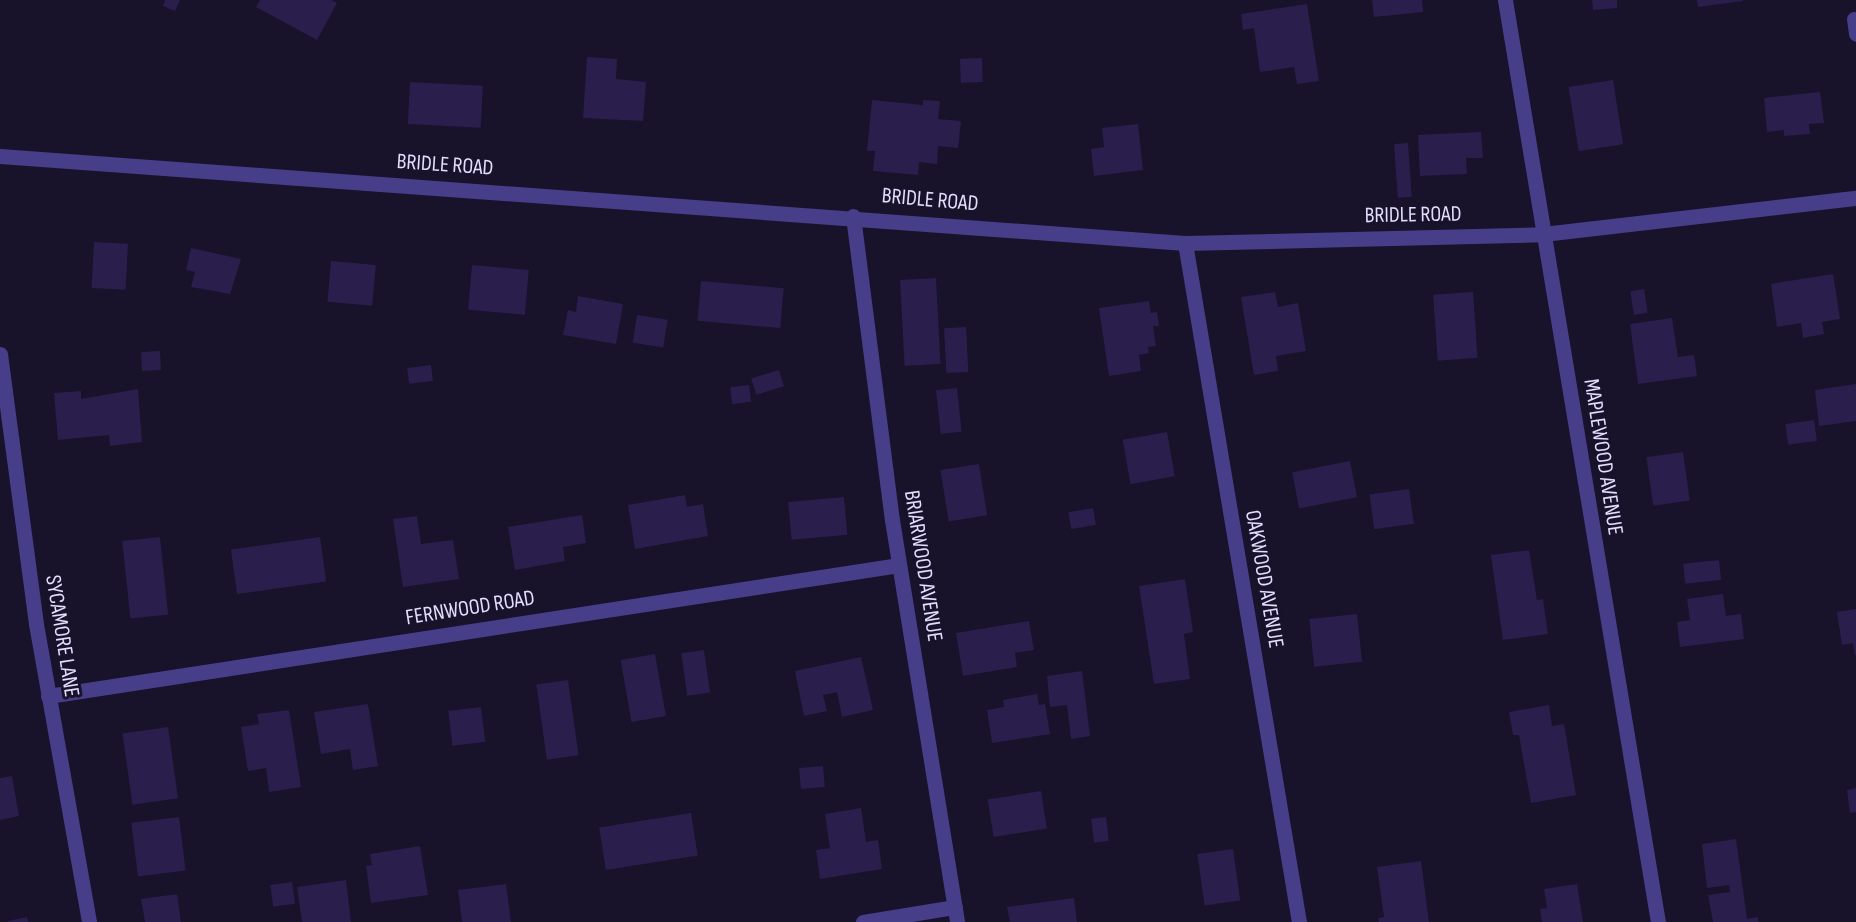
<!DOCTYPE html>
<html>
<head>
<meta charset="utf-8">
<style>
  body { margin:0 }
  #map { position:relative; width:1856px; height:922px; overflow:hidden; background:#18122b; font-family:"Sofia Sans Condensed",sans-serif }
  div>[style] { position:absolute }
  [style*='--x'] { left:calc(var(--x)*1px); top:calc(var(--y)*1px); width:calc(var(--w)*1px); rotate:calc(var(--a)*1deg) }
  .building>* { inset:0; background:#2a1e4c; transform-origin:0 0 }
  .minor>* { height:15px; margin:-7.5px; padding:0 7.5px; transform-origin:7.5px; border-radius:7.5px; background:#463e89 }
  .tertiary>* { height:15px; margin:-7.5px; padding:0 7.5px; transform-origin:7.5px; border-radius:7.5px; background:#463e89 }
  span { translate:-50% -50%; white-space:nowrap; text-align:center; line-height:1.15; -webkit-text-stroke:6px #18122b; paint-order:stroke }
  .street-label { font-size:22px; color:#e3ddfe }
</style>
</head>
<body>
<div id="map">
  <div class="building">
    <i style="clip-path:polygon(165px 0,180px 0,175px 11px,163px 6px)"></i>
    <i style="clip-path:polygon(260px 0,331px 0,337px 3px,317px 40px,256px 7px)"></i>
    <i style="clip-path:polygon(1372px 0,1422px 0,1423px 12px,1374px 17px)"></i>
    <i style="clip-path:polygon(1592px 0,1617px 0,1617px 8px,1593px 10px)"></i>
    <i style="clip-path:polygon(1697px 0,1743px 0,1743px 1px,1698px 7px)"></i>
    <i style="clip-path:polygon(1307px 4px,1319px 81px,1297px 84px,1294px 67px,1260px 72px,1254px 28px,1243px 30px,1241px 14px)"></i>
    <i style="clip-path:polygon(587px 57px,617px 59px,616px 79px,646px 82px,643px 121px,583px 118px)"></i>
    <i style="left:982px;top:58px;width:24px;height:22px;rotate:88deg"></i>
    <i style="left:1613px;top:80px;width:65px;height:45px;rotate:81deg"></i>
    <i style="left:410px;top:82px;width:73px;height:42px;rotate:3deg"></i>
    <i style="clip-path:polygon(1820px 92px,1824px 123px,1809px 124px,1810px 134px,1784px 136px,1784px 130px,1767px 132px,1764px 98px)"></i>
    <i style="clip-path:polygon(872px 100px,923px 105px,923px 100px,940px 101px,938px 119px,961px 121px,958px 148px,938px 146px,937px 164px,919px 162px,918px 175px,873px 171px,875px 151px,867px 151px)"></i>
    <i style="clip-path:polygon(1138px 124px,1143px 170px,1094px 176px,1091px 149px,1104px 147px,1102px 128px)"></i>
    <i style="clip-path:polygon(1481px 132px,1483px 158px,1466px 158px,1467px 174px,1420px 176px,1418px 135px)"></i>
    <i style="left:1408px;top:143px;width:54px;height:14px;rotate:86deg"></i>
    <i style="left:94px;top:242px;width:34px;height:46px;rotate:3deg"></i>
    <i style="clip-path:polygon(191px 248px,241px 259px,230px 294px,191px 287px,195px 272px,186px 270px)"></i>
    <i style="left:331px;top:261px;width:45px;height:41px;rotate:5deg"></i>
    <i style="left:472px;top:265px;width:57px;height:45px;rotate:5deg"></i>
    <i style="clip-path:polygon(1833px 274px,1840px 319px,1822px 322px,1824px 334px,1803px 338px,1801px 323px,1777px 327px,1771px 284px)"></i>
    <i style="left:936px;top:278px;width:86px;height:36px;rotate:87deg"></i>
    <i style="left:701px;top:281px;width:83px;height:40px;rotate:5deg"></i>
    <i style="left:1644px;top:289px;width:24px;height:14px;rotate:81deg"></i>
    <i style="clip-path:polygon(1275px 292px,1278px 307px,1298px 303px,1306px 351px,1276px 356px,1278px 371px,1254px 375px,1241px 297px)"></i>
    <i style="left:1473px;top:292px;width:66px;height:40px;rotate:86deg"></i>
    <i style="clip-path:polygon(578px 296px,623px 304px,616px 344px,563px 335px,568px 310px,576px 312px)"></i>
    <i style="clip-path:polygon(1149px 301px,1151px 313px,1157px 312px,1159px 326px,1153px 326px,1156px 346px,1148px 347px,1149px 353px,1139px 355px,1141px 371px,1109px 376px,1099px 308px)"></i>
    <i style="left:637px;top:315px;width:31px;height:28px;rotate:9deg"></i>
    <i style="clip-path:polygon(1672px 318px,1678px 357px,1694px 355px,1697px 376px,1638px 384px,1630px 324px)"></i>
    <i style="left:966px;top:327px;width:45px;height:22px;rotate:87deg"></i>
    <i style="left:160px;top:351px;width:19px;height:19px;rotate:87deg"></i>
    <i style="left:431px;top:365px;width:16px;height:24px;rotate:83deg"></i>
    <i style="left:779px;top:370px;width:17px;height:29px;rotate:73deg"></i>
    <i style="clip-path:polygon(1856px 384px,1856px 421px,1819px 426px,1815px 390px)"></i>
    <i style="left:749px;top:385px;width:17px;height:19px;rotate:83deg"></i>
    <i style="left:957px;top:388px;width:44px;height:21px;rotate:84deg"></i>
    <i style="clip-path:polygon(138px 389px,142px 442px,110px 446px,109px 435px,58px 440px,54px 393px,81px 391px,81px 399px)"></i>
    <i style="left:1814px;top:420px;width:21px;height:29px;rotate:82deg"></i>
    <i style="left:1167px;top:432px;width:45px;height:45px;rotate:80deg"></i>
    <i style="left:1683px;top:452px;width:49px;height:37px;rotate:82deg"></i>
    <i style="left:1350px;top:461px;width:37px;height:59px;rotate:79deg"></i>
    <i style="left:979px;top:464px;width:52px;height:39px;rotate:81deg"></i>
    <i style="left:1409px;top:489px;width:35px;height:40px;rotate:82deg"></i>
    <i style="clip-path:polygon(685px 495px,687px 507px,703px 504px,708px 536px,635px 549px,628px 505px)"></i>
    <i style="left:844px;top:497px;width:38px;height:56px;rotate:85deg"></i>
    <i style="left:1093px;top:508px;width:17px;height:25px;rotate:80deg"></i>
    <i style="clip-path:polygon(582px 515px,586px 543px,563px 547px,565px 561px,515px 570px,508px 527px)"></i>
    <i style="clip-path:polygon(417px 516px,421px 544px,453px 540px,459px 579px,403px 587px,393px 519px)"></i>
    <i style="left:160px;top:537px;width:78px;height:38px;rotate:84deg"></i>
    <i style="left:320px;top:537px;width:45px;height:90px;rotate:82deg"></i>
    <i style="clip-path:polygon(1529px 550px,1537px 600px,1543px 599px,1548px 634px,1503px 640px,1491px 555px)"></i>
    <i style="left:1719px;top:560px;width:20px;height:36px;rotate:84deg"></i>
    <i style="clip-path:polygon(1185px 579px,1193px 632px,1184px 634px,1190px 679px,1154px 684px,1139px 586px)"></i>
    <i style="clip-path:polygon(1723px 594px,1726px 616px,1741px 614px,1744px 639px,1680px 647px,1677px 622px,1690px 620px,1687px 599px)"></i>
    <i style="clip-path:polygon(1856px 609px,1856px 655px,1855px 655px,1853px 643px,1842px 645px,1837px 612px)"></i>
    <i style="left:1357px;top:614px;width:48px;height:48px;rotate:84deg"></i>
    <i style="clip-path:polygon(1029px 621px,1034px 650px,1015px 653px,1017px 667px,963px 676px,956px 633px)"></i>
    <i style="left:704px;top:650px;width:43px;height:23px;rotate:82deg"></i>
    <i style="left:655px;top:654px;width:63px;height:35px;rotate:80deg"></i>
    <i style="clip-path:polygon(861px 657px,873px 710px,842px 717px,837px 692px,823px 695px,827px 711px,804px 716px,795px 671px)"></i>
    <i style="clip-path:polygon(1082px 671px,1090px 736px,1071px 739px,1067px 705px,1050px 707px,1047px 676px)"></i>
    <i style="left:568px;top:680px;width:76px;height:32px;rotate:82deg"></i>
    <i style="clip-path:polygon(1037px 694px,1039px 705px,1045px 704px,1050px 734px,992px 743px,987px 710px,1004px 707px,1003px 700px)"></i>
    <i style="clip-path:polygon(368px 704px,378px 766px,353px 770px,350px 749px,321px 754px,314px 712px)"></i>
    <i style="clip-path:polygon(1549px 705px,1552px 726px,1564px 724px,1576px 795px,1531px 803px,1519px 735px,1513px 735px,1509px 712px)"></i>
    <i style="left:481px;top:707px;width:35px;height:33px;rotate:83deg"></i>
    <i style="clip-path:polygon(289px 710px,301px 787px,269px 792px,266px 768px,248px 771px,241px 727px,259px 724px,257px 714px)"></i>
    <i style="left:168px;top:727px;width:72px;height:46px;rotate:82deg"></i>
    <i style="left:823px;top:766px;width:21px;height:24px;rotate:85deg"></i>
    <i style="clip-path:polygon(12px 776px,19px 816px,0 820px,0 778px)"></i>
    <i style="clip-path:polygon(1856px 788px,1856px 812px,1850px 813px,1847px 790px)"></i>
    <i style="left:1041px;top:791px;width:38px;height:54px;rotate:81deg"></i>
    <i style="clip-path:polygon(861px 808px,866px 842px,878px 840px,882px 869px,820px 879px,816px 850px,830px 848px,825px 814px)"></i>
    <i style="left:691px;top:813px;width:43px;height:93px;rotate:81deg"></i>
    <i style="left:179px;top:817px;width:54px;height:48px;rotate:83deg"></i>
    <i style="left:1106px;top:817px;width:24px;height:15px;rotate:83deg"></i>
    <i style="clip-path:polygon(1736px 839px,1747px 919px,1758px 917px,1758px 922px,1713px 922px,1708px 895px,1730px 892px,1729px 885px,1707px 888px,1702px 844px)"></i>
    <i style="clip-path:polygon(420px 846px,428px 895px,371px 903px,366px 866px,372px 865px,370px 854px)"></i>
    <i style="left:1233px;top:849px;width:52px;height:36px;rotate:82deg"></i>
    <i style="clip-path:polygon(1421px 861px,1429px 922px,1379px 922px,1378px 918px,1384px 917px,1377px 867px)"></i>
    <i style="clip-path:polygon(346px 880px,351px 922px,302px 922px,297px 887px)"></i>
    <i style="left:292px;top:882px;width:22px;height:22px;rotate:82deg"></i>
    <i style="clip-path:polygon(506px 884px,511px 922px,462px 922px,458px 890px)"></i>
    <i style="clip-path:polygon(1577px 884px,1583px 922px,1542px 922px,1540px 909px,1547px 908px,1544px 889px)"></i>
    <i style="clip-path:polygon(177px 894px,181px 922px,145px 922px,141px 899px)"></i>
    <i style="clip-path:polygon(1074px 898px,1077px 922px,1010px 922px,1007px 907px)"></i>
    <i style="clip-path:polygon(27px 917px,28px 922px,8px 922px,8px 921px)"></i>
  </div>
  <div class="minor">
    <i style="--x:1505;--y:0;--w:935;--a:80.58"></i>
    <i style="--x:1854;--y:19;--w:15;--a:82"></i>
    <i style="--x:853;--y:216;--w:306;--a:82.7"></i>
    <i style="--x:892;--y:520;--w:407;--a:80.8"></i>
    <i style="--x:1185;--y:243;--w:689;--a:80.47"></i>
    <i style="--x:0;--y:354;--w:272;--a:82.4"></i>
    <i style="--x:36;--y:624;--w:303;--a:79.9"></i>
    <i style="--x:48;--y:696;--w:861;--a:-8.75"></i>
    <i style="--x:863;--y:922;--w:93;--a:-9.3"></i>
  </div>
  <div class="tertiary">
    <i style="--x:0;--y:156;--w:1188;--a:4.2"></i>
    <i style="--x:1185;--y:243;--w:358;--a:-1.4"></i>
    <i style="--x:1543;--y:234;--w:315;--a:-6.6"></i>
  </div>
  <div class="street-label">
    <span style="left:445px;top:165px;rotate:4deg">BRIDLE ROAD</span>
    <span style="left:930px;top:200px;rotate:5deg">BRIDLE ROAD</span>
    <span style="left:1413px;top:215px;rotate:-1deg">BRIDLE ROAD</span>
    <span style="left:1603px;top:457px;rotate:81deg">MAPLEWOOD AVENUE</span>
    <span style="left:923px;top:566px;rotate:81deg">BRIARWOOD AVENUE</span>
    <span style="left:1264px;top:579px;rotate:80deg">OAKWOOD AVENUE</span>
    <span style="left:470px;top:608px;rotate:-9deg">FERNWOOD ROAD</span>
    <span style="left:62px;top:636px;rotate:81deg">SYCAMORE LANE</span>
  </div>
</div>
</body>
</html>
